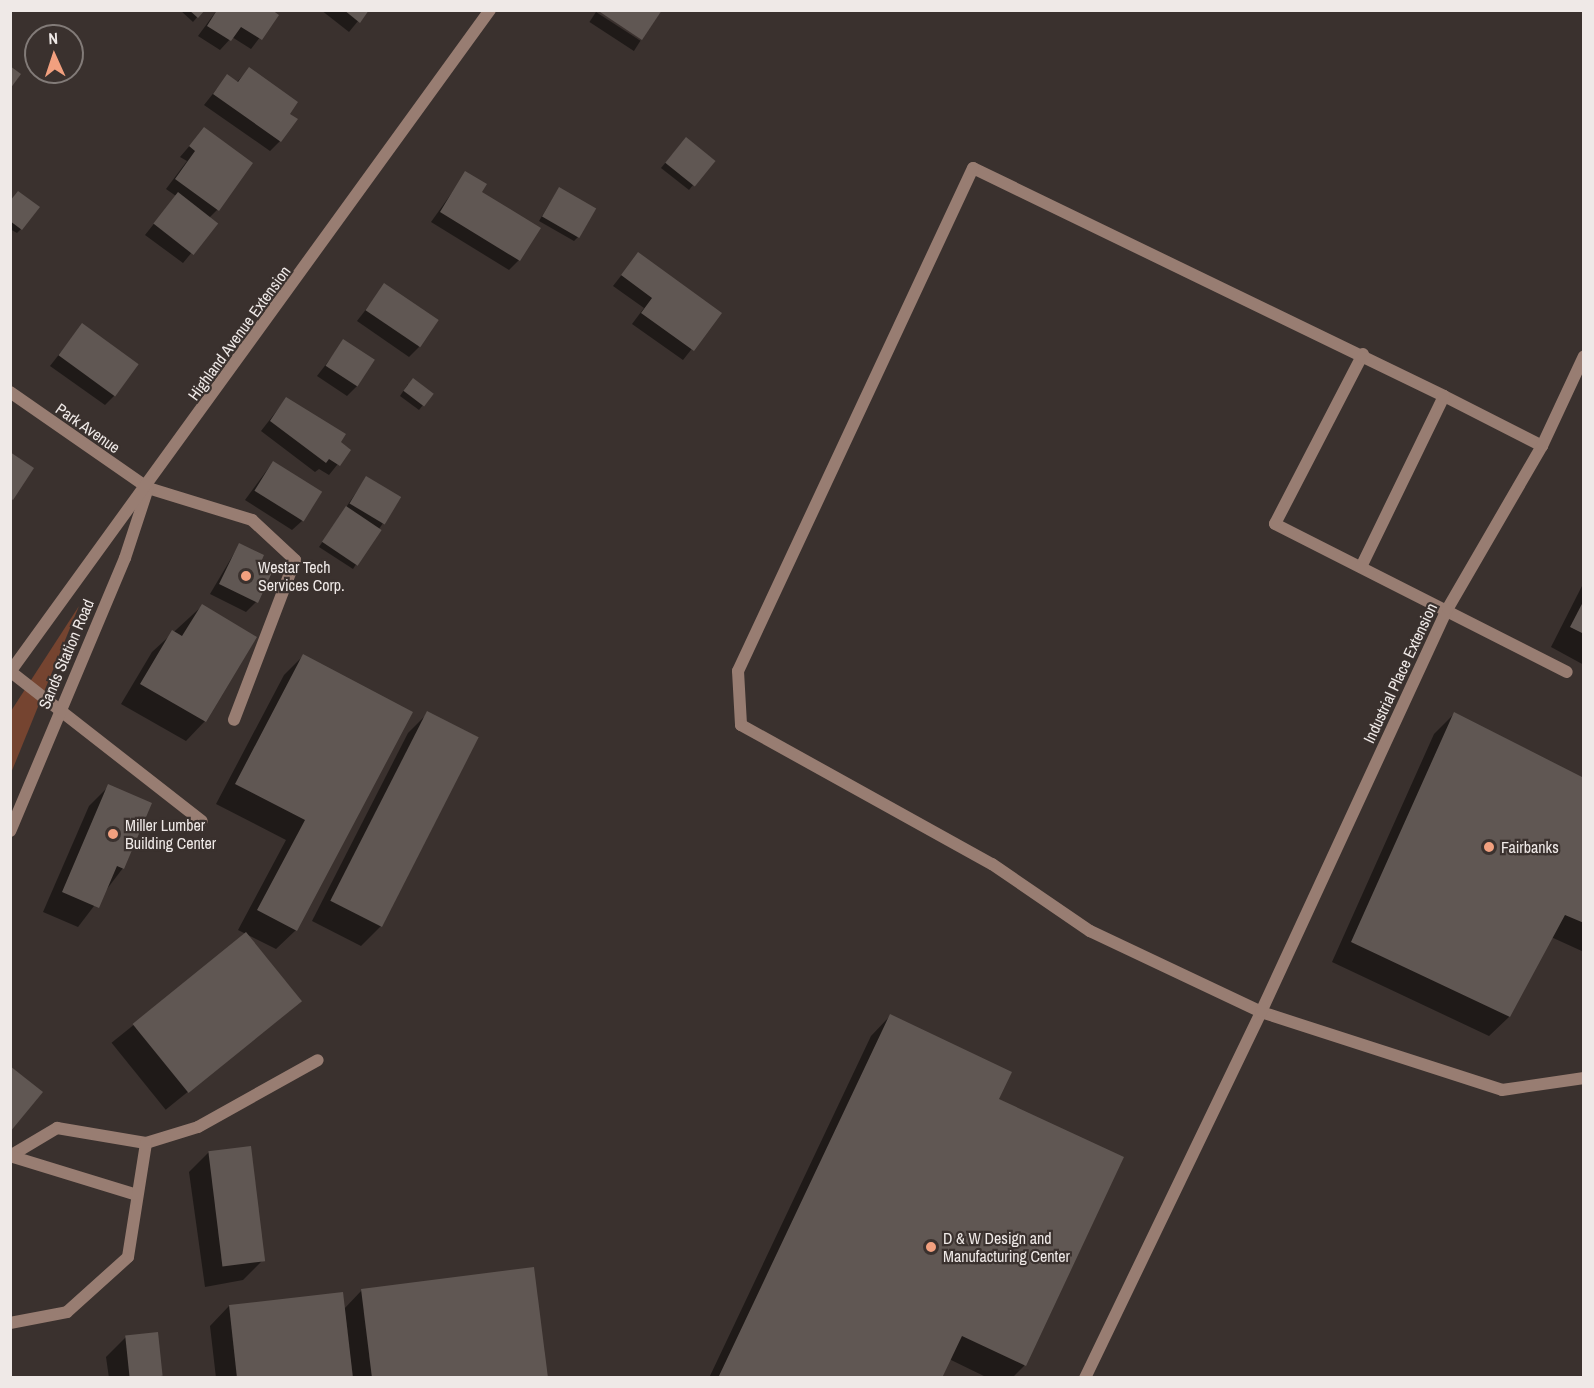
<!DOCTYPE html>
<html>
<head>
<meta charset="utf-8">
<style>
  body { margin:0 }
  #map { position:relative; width:1594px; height:1388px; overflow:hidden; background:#3a312e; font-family:"Archivo Narrow",sans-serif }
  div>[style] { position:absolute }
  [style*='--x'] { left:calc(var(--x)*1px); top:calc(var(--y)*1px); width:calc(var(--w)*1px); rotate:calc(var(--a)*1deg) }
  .green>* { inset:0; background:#754430 }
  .shadow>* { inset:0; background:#0007; transform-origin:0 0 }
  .building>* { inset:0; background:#605753; transform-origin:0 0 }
  .service>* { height:12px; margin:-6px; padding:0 6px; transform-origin:6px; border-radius:6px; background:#987d72 }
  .minor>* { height:12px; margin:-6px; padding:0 6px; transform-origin:6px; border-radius:6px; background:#987d72 }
  .tertiary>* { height:12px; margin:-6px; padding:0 6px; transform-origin:6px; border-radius:6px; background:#987d72 }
  .dots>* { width:16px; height:16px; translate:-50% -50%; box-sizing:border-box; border:3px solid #3a312e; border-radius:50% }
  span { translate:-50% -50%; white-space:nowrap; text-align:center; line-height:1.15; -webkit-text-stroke:4.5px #3a312e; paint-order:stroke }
  .street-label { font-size:16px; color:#efe9e7 }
  .poi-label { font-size:16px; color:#efe9e7 }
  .left { translate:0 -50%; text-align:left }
  .frame { position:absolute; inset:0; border:12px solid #efe9e7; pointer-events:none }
  .north { position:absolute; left:24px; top:24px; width:60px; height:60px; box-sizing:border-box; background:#3a312e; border:2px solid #827b78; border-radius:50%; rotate:357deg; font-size:16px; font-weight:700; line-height:24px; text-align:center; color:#efe9e7 }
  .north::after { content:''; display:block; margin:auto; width:21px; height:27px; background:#f2a07f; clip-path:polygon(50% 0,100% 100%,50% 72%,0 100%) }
</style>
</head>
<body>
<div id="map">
  <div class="green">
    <i style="clip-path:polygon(79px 606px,11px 773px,11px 711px)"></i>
  </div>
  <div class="shadow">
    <i style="clip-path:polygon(180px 10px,203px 10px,193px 22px)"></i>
    <i style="clip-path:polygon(217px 10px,269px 10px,277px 15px,251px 49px,232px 37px,220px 50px,198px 36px)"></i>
    <i style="clip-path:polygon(321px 10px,367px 10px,349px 32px)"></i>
    <i style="left:596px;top:12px;width:53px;height:12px;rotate:33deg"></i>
    <i style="clip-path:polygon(249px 69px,288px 114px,280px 141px,270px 151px,204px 105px,227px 76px,237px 82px)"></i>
    <i style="clip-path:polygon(204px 129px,217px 210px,209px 218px,216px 223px,183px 263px,145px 235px,176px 196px,166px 189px,187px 161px,180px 157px)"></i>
    <i style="clip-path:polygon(682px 143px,693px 185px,689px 190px,661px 168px)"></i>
    <i style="clip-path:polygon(466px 173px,519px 260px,509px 270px,431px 222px)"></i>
    <i style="clip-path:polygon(559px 188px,578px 237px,574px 241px,539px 221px)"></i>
    <i style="clip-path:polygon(10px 201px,21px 229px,17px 233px,10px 229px)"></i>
    <i style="clip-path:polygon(638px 254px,720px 313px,683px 360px,632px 324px,644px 308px,613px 286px)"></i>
    <i style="clip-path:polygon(385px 285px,419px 347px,409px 357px,357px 321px)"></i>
    <i style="clip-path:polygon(82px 325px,115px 395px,105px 405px,50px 366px)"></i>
    <i style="clip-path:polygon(344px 341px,357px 386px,347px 396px,317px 376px)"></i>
    <i style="clip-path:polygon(408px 384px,423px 405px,419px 410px,400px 396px)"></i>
    <i style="clip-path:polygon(286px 399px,344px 434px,339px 443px,349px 450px,329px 475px,319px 469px,315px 472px,261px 431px)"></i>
    <i style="clip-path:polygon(273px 462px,302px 521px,292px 530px,245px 500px)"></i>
    <i style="clip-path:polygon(366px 478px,383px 523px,353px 569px,319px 547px)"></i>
    <i style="clip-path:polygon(239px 545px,259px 563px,256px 602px,246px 612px,210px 594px)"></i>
    <i style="clip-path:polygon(1584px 582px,1584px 665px,1551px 647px)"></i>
    <i style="clip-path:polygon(202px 606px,205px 721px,186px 741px,121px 704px,152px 652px)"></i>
    <i style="clip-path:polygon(303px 656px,411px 712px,296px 930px,276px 949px,238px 930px,286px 840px,216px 804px,284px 675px)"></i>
    <i style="clip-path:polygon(428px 713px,381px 926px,361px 946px,312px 921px,408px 733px)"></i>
    <i style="clip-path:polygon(1454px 714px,1584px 780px,1584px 952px,1551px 937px,1509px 1017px,1489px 1036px,1332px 962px,1434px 734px)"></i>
    <i style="clip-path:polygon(109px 786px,123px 868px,78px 927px,43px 912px,89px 806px)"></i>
    <i style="left:246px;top:934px;width:86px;height:173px;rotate:51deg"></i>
    <i style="clip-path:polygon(890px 1016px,997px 1100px,1122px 1158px,1024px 1366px,1012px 1378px,988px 1378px,949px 1359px,940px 1378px,709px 1378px,871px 1036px)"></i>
    <i style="clip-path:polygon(209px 1152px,263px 1260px,243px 1280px,205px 1287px,189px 1172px)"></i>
    <i style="clip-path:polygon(362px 1290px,546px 1378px,216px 1378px,210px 1326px,229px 1306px,344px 1309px)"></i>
    <i style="clip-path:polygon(126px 1337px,161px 1375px,159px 1378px,109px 1378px,106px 1357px)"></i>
  </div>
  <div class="building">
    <i style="clip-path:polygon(189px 10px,205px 10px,198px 18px)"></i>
    <i style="clip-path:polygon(217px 10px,272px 10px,279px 15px,262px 40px,241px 27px,231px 41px,207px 26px)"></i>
    <i style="clip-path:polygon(344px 10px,369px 10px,360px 23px)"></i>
    <i style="clip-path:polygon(597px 10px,662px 10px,642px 40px)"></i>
    <i style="clip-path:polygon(10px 66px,21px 74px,10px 89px)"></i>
    <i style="clip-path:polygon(249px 67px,298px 102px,290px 114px,298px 119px,281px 142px,213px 94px,227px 74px,238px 82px)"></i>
    <i style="clip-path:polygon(204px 127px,253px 163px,219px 211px,175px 179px,195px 151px,189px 146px)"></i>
    <i style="left:686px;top:137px;width:38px;height:33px;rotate:39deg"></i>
    <i style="clip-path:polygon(465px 171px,487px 184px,482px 192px,541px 228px,520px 261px,440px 212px)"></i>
    <i style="left:559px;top:187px;width:43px;height:34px;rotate:30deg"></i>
    <i style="clip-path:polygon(18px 191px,40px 207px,22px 230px,10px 221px,10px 201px)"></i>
    <i style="left:178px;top:192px;width:51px;height:40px;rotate:38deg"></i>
    <i style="clip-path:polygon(638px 252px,722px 313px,694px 351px,641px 313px,652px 298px,621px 275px)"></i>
    <i style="left:384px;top:283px;width:66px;height:33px;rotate:34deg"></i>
    <i style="left:82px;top:323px;width:70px;height:40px;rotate:36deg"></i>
    <i style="left:343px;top:339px;width:38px;height:32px;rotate:33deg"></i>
    <i style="left:413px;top:378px;width:26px;height:16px;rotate:37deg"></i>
    <i style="clip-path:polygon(286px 397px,346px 434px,341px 442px,351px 450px,340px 466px,329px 459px,326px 463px,270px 421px)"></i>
    <i style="clip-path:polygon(10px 452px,34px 468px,13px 500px,10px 498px)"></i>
    <i style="left:273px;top:461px;width:58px;height:35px;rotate:32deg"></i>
    <i style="left:366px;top:476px;width:41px;height:32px;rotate:31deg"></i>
    <i style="left:346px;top:506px;width:43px;height:43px;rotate:34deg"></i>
    <i style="clip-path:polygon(239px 543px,264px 555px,261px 562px,274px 568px,258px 603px,219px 584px)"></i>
    <i style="clip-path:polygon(1584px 600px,1584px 634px,1570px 627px)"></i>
    <i style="clip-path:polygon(202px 604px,257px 637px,206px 722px,140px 684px,172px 630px,182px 636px)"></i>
    <i style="clip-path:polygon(303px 654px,413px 712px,297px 931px,257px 910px,305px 820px,235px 784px)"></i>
    <i style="left:427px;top:711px;width:58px;height:213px;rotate:27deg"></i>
    <i style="clip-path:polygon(1454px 712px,1584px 778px,1584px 923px,1565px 915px,1510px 1017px,1351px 942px)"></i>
    <i style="clip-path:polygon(108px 784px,152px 803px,124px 869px,117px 866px,99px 908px,62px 892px)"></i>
    <i style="left:246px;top:932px;width:89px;height:146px;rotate:51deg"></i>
    <i style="clip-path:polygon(890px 1014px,1012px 1072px,999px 1099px,1124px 1157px,1026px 1366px,962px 1336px,942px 1378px,718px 1378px)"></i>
    <i style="clip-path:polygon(10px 1066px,43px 1092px,10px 1132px)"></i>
    <i style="left:251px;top:1146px;width:116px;height:43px;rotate:83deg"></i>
    <i style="clip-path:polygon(534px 1267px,548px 1378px,372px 1378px,361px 1289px)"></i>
    <i style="clip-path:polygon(343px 1292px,353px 1378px,237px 1378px,229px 1305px)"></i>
    <i style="left:158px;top:1332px;width:44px;height:33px;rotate:84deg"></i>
  </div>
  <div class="service">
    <i style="--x:1363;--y:354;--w:191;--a:117.4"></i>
    <i style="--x:1275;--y:524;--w:327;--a:26.9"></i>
    <i style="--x:1444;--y:396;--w:110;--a:27"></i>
    <i style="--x:148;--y:488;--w:109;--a:17.1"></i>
    <i style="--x:252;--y:520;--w:59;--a:42.9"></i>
    <i style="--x:295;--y:560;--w:171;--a:110.9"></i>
    <i style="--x:1361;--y:567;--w:190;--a:-64.1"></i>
    <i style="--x:1444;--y:396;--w:523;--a:-154.17"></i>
    <i style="--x:973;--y:168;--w:555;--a:115.04"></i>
    <i style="--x:738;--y:671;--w:54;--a:86.8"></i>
    <i style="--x:741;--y:725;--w:287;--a:29"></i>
    <i style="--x:992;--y:864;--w:119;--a:34.4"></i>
    <i style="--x:1090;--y:931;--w:189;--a:25.3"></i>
    <i style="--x:1261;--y:1012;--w:253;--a:17.9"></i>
    <i style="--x:1502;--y:1090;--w:83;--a:-8.3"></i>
    <i style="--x:11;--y:672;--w:242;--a:38"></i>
    <i style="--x:10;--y:1156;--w:55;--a:-30.8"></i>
    <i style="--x:57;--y:1128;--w:90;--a:9.6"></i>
    <i style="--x:146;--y:1143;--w:54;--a:-17.1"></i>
    <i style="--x:198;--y:1127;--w:137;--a:-29.2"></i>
    <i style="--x:10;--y:1156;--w:133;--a:17.1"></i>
    <i style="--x:10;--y:1323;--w:58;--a:-10.9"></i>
    <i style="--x:67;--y:1312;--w:82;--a:-42"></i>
    <i style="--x:128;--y:1257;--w:115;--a:-81"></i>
    <i style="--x:1085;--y:1378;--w:406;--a:-64.3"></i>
  </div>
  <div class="minor">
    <i style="--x:10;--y:392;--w:168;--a:34.8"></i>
    <i style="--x:148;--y:488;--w:74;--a:108.2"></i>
    <i style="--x:125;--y:558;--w:296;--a:112.8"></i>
    <i style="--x:1261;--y:1012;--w:445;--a:-65.2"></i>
    <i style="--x:1448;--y:608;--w:187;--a:-59.9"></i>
    <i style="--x:1542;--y:446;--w:99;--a:-65"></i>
  </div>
  <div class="tertiary">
    <i style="--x:10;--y:672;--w:818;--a:-54.06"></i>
  </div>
  <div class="dots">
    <i style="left:246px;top:576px;background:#f2a07f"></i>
    <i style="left:113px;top:834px;background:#f2a07f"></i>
    <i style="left:1489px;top:847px;background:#f2a07f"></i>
    <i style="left:931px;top:1247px;background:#f2a07f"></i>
  </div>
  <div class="street-label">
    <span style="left:239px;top:333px;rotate:-54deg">Highland Avenue Extension</span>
    <span style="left:88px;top:428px;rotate:35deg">Park Avenue</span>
    <span style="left:66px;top:654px;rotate:-67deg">Sands Station Road</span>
    <span style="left:1400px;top:673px;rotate:-65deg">Industrial Place Extension</span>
  </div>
  <div class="poi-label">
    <span class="left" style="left:258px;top:576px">Westar Tech<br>Services Corp.</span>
    <span class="left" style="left:125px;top:834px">Miller Lumber<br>Building Center</span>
    <span class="left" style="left:1501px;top:847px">Fairbanks</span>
    <span class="left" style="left:943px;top:1247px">D &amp; W Design and<br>Manufacturing Center</span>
  </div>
  <div class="frame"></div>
  <div class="north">N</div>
</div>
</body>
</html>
